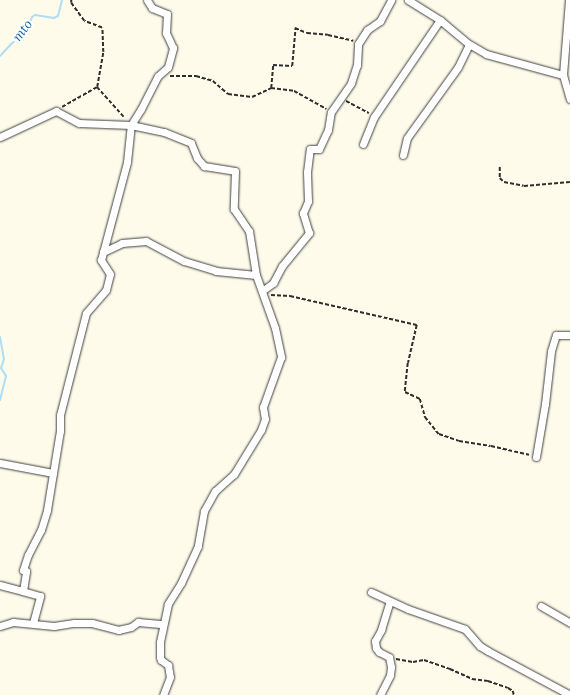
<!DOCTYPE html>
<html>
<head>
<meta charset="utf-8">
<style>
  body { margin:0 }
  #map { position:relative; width:570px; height:695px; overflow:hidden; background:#fffbea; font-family:Lora,serif }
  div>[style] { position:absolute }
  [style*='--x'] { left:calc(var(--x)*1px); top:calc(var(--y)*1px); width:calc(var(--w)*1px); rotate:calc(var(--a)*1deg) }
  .stream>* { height:2px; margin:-1px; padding:0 1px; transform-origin:1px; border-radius:1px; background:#afddf6 }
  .path>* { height:1.5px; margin-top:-0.75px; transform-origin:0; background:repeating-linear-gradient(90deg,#2e2e2e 0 4px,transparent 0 6px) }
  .roads { filter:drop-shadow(0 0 1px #3f3f3f) drop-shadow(0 0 1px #3f3f3f) }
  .minor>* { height:7px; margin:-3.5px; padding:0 3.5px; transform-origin:3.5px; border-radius:3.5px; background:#fff }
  span { translate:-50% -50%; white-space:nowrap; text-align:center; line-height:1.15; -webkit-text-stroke:4px #fff; paint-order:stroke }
  .water-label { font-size:13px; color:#15649e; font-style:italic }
</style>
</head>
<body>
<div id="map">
  <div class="stream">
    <i style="--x:0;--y:56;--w:16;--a:-47"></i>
    <i style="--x:11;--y:44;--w:15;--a:-37"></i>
    <i style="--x:23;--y:35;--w:20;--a:-63"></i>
    <i style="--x:32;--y:17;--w:4;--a:-34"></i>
    <i style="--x:35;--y:15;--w:19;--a:9"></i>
    <i style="--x:54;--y:18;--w:4;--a:-27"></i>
    <i style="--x:58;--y:16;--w:16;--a:-76"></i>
    <i style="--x:0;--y:337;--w:22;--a:80"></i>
    <i style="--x:4;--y:359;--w:9;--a:108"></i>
    <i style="--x:1;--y:368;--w:9;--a:58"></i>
    <i style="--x:6;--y:376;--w:25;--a:104"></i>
  </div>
  <div class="path">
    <i style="--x:170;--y:76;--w:26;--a:0"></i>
    <i style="--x:196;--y:76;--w:18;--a:16"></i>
    <i style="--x:213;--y:81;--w:20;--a:41"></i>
    <i style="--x:228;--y:94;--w:24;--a:7"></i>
    <i style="--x:252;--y:97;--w:21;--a:-25"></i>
    <i style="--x:271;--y:88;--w:23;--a:-85"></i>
    <i style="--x:273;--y:65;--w:19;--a:3"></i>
    <i style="--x:292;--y:66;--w:38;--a:-85"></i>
    <i style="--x:295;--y:28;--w:13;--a:23"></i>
    <i style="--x:307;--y:33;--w:21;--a:5"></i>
    <i style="--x:328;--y:35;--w:26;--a:13"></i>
    <i style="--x:97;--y:87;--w:40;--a:48"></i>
    <i style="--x:271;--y:88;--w:23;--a:7"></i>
    <i style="--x:294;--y:91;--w:37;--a:29"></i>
    <i style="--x:346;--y:101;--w:26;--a:28"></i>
    <i style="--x:62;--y:107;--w:40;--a:-29.7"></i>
    <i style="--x:97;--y:87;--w:36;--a:-80"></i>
    <i style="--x:103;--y:52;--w:24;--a:-92"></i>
    <i style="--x:102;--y:28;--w:19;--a:-159"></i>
    <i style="--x:84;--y:21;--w:22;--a:-126"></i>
    <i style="--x:71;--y:3;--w:3;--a:-90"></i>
    <i style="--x:500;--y:167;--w:11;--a:90"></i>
    <i style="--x:500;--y:178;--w:6;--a:45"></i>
    <i style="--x:504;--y:182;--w:20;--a:11"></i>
    <i style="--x:524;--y:186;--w:46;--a:-5"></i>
    <i style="--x:271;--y:295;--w:19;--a:3"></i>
    <i style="--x:290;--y:296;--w:130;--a:12.9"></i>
    <i style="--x:417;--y:325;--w:39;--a:103"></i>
    <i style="--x:408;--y:363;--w:29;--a:96"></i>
    <i style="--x:405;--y:392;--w:17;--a:25"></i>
    <i style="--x:420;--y:399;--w:19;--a:74"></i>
    <i style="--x:425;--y:417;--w:22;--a:51"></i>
    <i style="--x:439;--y:434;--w:21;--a:19"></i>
    <i style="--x:459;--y:441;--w:32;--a:9"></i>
    <i style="--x:491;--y:446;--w:39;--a:13"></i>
    <i style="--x:396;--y:659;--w:17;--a:10"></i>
    <i style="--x:413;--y:662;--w:11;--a:-10"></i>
    <i style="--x:424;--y:660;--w:28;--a:19"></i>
    <i style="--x:450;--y:669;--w:24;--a:24"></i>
    <i style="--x:472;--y:679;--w:16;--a:7"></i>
    <i style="--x:488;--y:681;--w:21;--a:19"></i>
    <i style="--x:508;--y:688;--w:6;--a:31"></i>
    <i style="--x:513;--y:691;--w:4;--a:76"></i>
  </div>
  <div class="roads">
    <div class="minor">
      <i style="--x:408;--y:0;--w:38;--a:32"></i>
      <i style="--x:440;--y:20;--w:38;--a:40"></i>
      <i style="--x:469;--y:44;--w:20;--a:30"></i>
      <i style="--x:486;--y:54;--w:80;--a:15.3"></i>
      <i style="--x:569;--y:0;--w:75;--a:94.6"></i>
      <i style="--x:563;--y:75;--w:25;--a:74"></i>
      <i style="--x:0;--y:137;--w:62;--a:-24.9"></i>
      <i style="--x:56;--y:111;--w:26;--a:28"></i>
      <i style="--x:79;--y:123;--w:52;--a:2.2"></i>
      <i style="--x:131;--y:125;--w:34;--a:12"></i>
      <i style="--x:164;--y:132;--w:29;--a:22"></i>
      <i style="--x:191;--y:143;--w:16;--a:68"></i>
      <i style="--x:197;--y:158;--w:11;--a:49"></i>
      <i style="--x:204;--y:166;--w:31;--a:9"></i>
      <i style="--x:235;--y:171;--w:38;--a:92"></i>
      <i style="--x:234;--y:209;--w:27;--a:56"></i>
      <i style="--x:249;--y:231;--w:45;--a:81"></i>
      <i style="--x:256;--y:275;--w:56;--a:70.3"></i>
      <i style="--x:275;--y:328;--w:30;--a:78"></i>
      <i style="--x:281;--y:357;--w:53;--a:109.8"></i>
      <i style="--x:263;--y:407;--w:12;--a:81"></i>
      <i style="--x:265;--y:419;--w:12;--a:110"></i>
      <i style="--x:261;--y:430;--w:52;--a:121.5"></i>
      <i style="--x:234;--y:474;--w:25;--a:138"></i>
      <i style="--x:215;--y:491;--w:23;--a:119"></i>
      <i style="--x:204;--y:511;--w:36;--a:100"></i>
      <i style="--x:198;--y:546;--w:41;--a:114.7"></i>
      <i style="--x:181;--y:583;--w:25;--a:122"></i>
      <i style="--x:168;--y:604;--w:39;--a:102"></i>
      <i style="--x:160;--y:642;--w:15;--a:90"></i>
      <i style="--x:160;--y:657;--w:3;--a:72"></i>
      <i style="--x:161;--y:660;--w:9;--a:36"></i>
      <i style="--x:168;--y:665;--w:12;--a:81"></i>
      <i style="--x:170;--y:677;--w:19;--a:111"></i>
      <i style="--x:363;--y:144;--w:29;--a:-68"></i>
      <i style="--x:374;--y:117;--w:117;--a:-55.8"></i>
      <i style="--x:403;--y:155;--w:17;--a:-77"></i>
      <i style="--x:407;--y:138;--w:87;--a:-54.3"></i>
      <i style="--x:458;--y:67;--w:25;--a:-64"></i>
      <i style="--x:103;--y:252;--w:21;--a:-25"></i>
      <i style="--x:122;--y:243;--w:24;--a:-5"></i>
      <i style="--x:146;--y:241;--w:43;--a:27.8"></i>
      <i style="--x:184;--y:261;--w:34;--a:17"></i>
      <i style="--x:216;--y:271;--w:40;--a:5.7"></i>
      <i style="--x:262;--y:291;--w:14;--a:-36"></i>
      <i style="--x:273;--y:283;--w:19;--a:-62"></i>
      <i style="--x:282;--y:266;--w:43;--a:-50.7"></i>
      <i style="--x:309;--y:233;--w:21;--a:-107"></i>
      <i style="--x:303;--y:213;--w:13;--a:-67"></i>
      <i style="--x:308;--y:201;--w:29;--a:-92"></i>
      <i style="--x:307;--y:172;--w:23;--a:-83"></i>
      <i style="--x:310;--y:149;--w:9;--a:0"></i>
      <i style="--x:319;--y:149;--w:21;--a:-65"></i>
      <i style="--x:328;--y:130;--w:18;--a:-81"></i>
      <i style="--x:331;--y:112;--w:35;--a:-55"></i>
      <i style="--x:351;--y:83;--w:19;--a:-72"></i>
      <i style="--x:357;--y:65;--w:21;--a:-87"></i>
      <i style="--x:358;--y:44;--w:17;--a:-57"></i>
      <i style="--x:367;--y:30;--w:16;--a:-35"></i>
      <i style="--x:380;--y:21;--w:24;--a:-62"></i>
      <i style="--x:536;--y:457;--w:54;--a:-80.4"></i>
      <i style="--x:545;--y:404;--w:53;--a:-83.5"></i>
      <i style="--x:551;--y:351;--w:17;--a:-73"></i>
      <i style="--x:556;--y:335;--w:14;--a:0"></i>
      <i style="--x:0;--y:463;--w:54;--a:10.7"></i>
      <i style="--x:0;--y:585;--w:24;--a:15"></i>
      <i style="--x:371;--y:592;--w:41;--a:24.7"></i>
      <i style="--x:408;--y:609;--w:60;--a:19.3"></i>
      <i style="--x:465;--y:629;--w:23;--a:49"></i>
      <i style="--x:480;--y:646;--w:9;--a:32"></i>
      <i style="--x:488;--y:651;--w:93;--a:28.2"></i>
      <i style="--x:541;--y:606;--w:34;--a:30"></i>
      <i style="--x:33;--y:623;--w:28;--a:-75"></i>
      <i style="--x:40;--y:596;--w:18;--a:-164"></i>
      <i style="--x:23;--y:591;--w:20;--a:-81"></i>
      <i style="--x:26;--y:571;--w:3;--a:-162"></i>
      <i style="--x:23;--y:570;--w:16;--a:-72"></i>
      <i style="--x:28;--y:555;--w:28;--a:-63"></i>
      <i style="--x:41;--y:530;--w:21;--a:-73"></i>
      <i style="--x:47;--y:510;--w:80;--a:-80.7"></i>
      <i style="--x:60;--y:431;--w:16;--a:-90"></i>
      <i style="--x:60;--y:415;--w:105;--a:-75.7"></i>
      <i style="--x:86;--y:313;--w:30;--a:-49"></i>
      <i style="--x:106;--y:290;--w:16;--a:-76"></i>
      <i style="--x:110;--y:274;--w:17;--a:-123"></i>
      <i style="--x:101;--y:260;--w:101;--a:-75.1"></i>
      <i style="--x:127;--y:162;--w:37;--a:-84"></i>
      <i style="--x:131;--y:125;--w:19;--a:-58"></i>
      <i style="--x:141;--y:109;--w:37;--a:-63"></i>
      <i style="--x:158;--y:76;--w:13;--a:-42"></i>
      <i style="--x:168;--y:67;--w:20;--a:-75"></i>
      <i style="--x:173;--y:48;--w:17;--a:-115"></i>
      <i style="--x:166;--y:33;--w:19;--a:-87"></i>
      <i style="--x:167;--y:14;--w:16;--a:-158"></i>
      <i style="--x:152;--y:8;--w:9;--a:-122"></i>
      <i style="--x:0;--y:626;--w:14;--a:-17"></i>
      <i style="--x:13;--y:622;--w:41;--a:5.6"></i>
      <i style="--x:54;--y:626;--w:20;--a:-9"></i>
      <i style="--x:74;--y:623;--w:18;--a:0"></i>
      <i style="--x:92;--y:623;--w:27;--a:15"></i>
      <i style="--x:118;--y:630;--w:13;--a:-13"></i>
      <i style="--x:131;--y:627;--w:9;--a:-36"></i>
      <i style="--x:138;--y:622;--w:25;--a:5"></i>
      <i style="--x:380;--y:695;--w:22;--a:-63"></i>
      <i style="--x:390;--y:675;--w:8;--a:-83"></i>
      <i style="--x:391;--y:667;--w:10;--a:-101"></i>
      <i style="--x:389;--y:657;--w:11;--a:-153"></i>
      <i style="--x:379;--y:652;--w:5;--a:-127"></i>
      <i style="--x:376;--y:648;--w:7;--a:-98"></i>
      <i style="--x:375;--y:641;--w:13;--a:-61"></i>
      <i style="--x:381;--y:630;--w:30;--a:-73"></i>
    </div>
  </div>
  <div class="water-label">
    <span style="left:23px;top:31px;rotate:-53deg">mto</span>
  </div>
</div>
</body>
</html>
